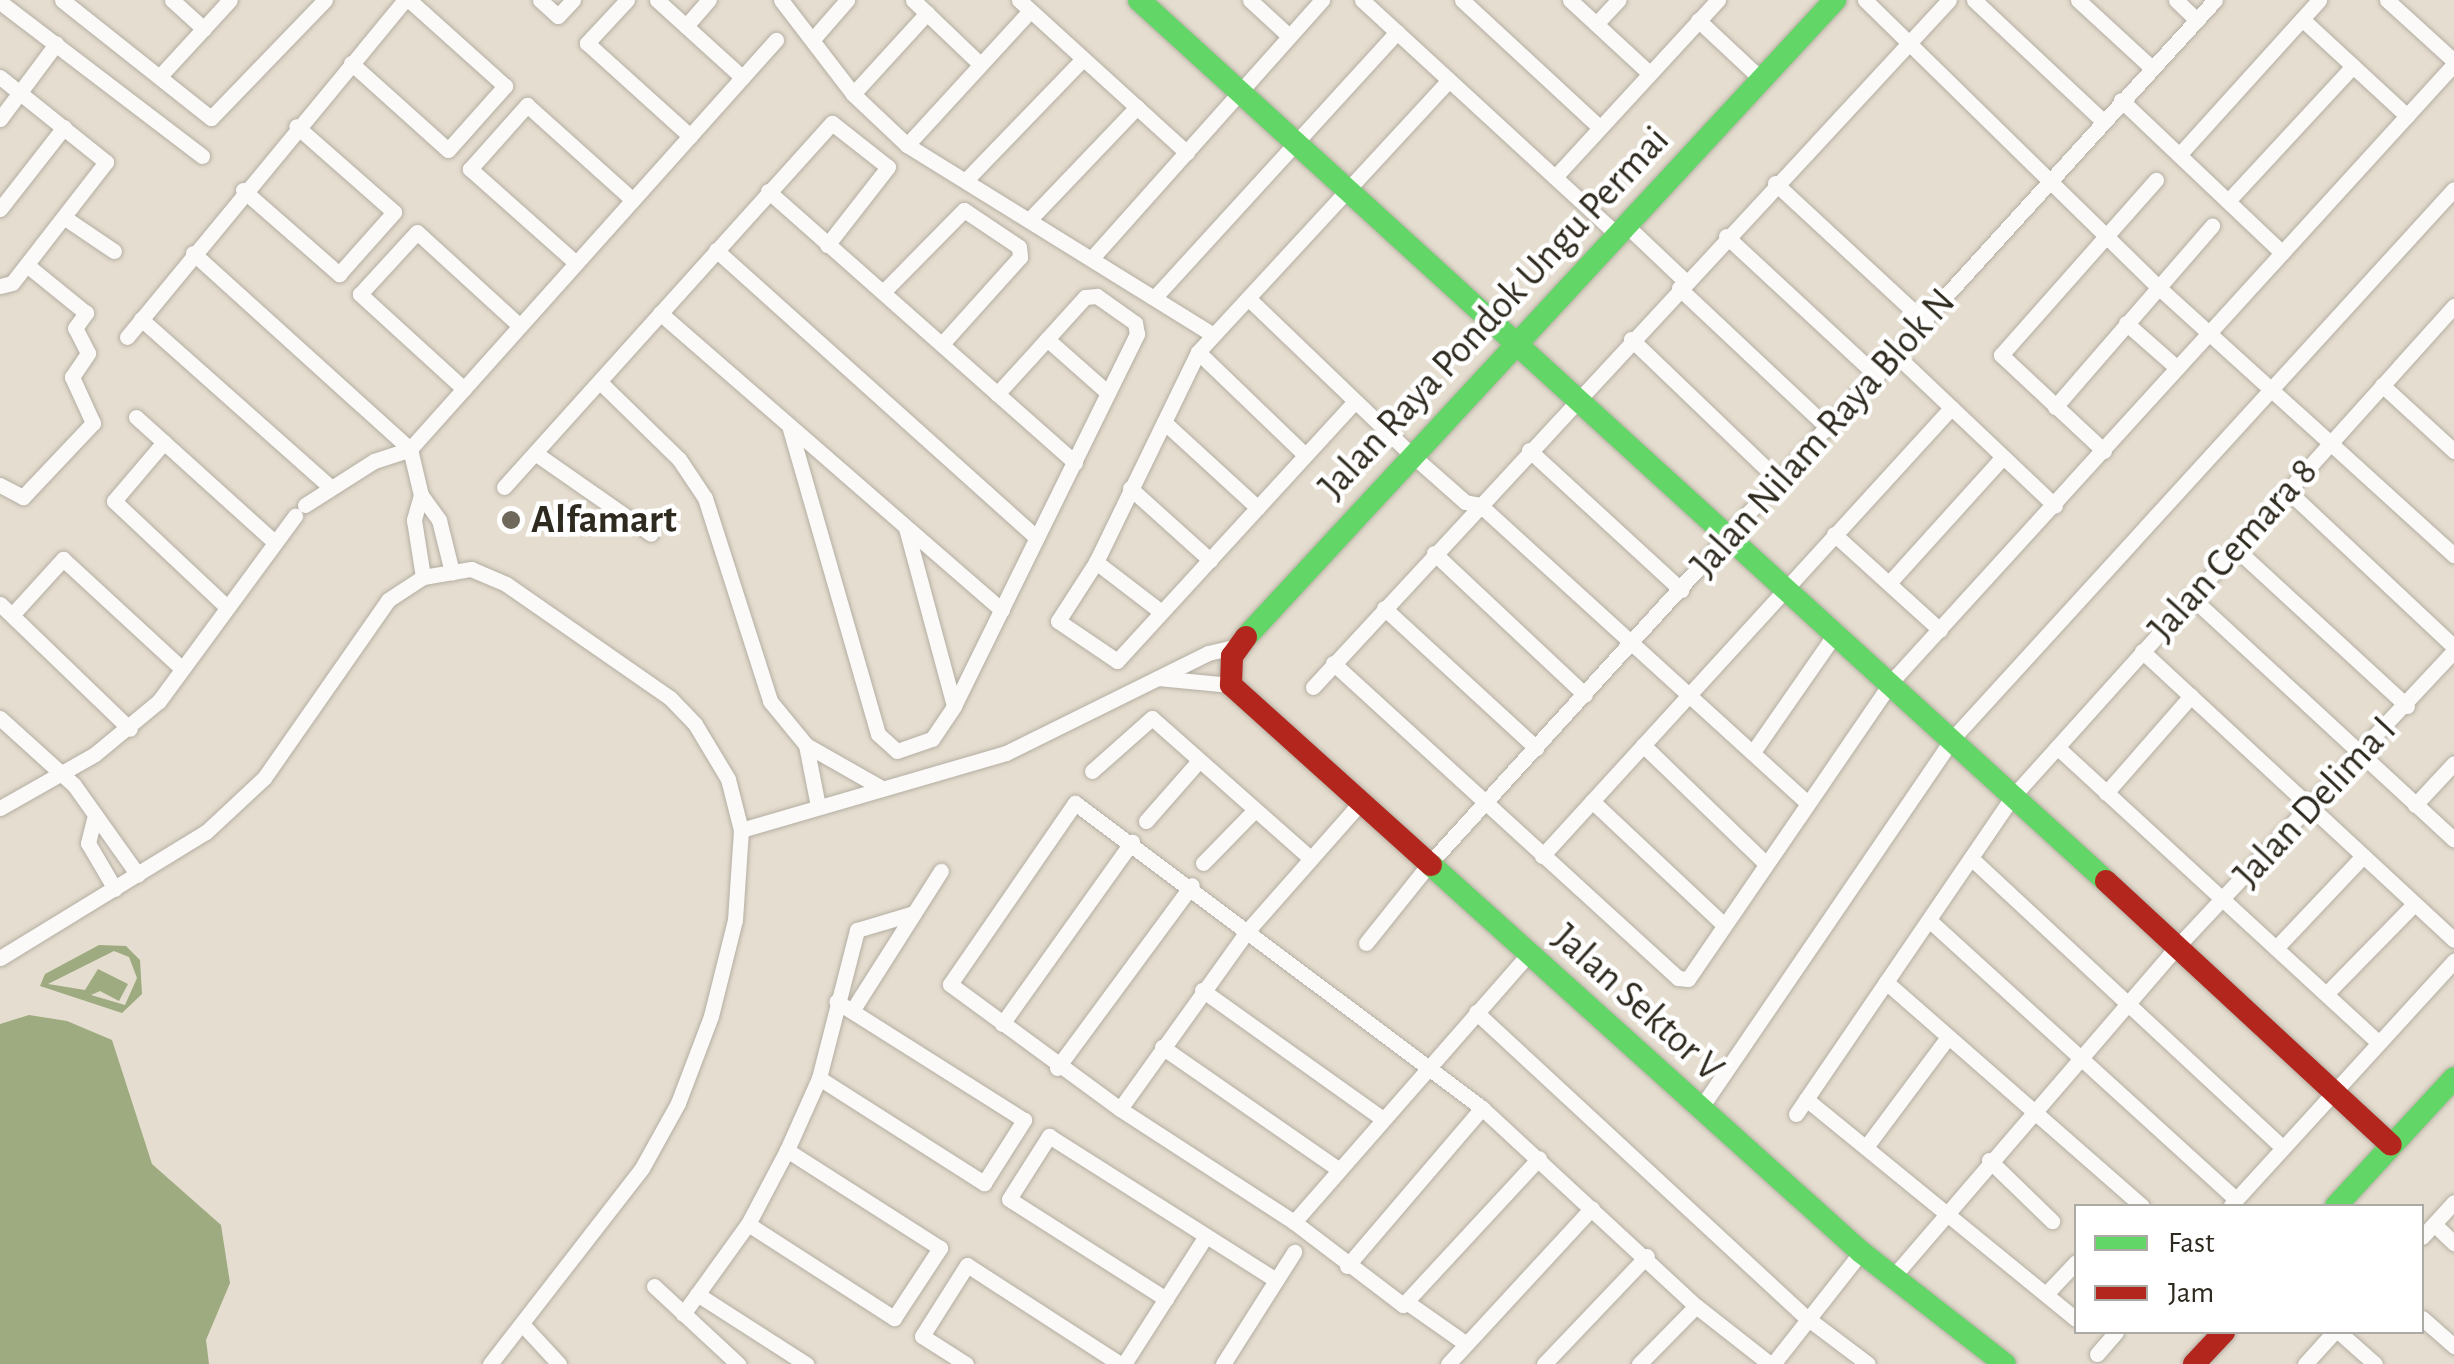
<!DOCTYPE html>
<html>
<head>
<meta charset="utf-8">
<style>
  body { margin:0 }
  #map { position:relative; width:2454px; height:1364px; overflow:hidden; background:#e5ddcf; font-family:"Alegreya Sans",sans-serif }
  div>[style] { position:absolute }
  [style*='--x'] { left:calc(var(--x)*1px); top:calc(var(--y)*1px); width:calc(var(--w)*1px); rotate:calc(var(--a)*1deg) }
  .water>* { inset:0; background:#9eaa7f }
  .roads { filter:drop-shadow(0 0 2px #b4aea3) drop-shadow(0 0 2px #b4aea3) }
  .street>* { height:15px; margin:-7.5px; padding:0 7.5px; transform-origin:7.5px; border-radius:7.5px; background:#fbfaf8 }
  .fast>* { height:22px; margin:-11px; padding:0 11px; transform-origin:11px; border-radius:11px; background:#63d668 }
  .jam>* { height:22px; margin:-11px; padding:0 11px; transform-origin:11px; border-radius:11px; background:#b3261e }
  .dots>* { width:28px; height:28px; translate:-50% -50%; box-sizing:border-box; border:5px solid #fff; border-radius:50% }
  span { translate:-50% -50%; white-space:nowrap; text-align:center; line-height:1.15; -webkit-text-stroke:9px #fff; paint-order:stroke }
  .street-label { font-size:40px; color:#2f2a1f }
  .poi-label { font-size:40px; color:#2f2a1f; font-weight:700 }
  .left { translate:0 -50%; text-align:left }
  .legend { position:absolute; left:2074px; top:1204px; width:350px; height:130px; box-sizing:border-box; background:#fff; border:2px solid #acaaa5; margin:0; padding:12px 18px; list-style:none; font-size:30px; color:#2f2a1f }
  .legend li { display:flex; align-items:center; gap:20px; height:50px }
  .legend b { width:50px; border:2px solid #acaaa5 }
</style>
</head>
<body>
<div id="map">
  <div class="water">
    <i style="clip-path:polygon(evenodd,99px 945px,126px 946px,140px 960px,142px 994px,122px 1013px,40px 986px,45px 974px,99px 945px,114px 951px,129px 957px,137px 978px,125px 1005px,91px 995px,100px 991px,119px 1001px,128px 984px,98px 969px,85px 990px,48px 984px,114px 951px)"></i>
    <i style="clip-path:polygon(29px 1015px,67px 1021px,112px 1040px,152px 1164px,221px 1225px,230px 1283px,206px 1340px,209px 1364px,0 1364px,0 1024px)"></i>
  </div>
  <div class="roads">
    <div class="street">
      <i style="--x:62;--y:0;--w:190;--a:38.4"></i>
      <i style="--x:211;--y:118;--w:164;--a:-46"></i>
      <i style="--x:172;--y:0;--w:43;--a:42.2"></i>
      <i style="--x:540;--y:0;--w:24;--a:42"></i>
      <i style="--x:558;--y:16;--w:22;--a:-47"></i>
      <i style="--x:627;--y:0;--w:59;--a:132.9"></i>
      <i style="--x:587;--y:43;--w:139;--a:42.1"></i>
      <i style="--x:657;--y:0;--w:115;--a:42.2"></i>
      <i style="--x:781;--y:0;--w:118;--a:52.5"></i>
      <i style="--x:853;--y:94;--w:74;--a:43.4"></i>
      <i style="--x:907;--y:145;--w:359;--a:31.8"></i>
      <i style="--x:913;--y:0;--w:91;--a:43.7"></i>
      <i style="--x:1019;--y:0;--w:227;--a:42.3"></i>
      <i style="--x:1250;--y:0;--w:53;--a:42.7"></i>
      <i style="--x:1362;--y:0;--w:348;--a:42.6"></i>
      <i style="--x:1462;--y:0;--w:187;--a:42.8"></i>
      <i style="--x:1570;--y:0;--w:106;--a:42.7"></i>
      <i style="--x:1865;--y:0;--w:409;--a:44.4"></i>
      <i style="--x:2157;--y:286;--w:401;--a:42.2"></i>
      <i style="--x:1974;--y:0;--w:175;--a:43.2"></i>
      <i style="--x:2078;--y:0;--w:100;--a:42.6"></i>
      <i style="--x:2176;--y:0;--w:29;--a:44"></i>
      <i style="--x:2387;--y:0;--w:91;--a:42.3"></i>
      <i style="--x:0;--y:2;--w:254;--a:37.3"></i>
      <i style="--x:2302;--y:19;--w:143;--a:42.7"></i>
      <i style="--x:1698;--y:20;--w:86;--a:43.1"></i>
      <i style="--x:1596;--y:24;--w:33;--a:-47"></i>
      <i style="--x:686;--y:26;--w:35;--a:-49"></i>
      <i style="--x:813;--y:39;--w:52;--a:-48.9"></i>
      <i style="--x:351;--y:63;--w:130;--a:41.9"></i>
      <i style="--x:448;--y:150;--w:86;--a:-48.3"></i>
      <i style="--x:505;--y:86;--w:129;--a:-138.1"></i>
      <i style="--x:160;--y:76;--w:103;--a:-47.4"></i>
      <i style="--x:0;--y:77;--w:136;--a:38.7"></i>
      <i style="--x:106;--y:162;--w:153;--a:127.8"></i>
      <i style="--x:12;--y:283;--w:12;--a:166"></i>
      <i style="--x:853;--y:94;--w:110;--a:-47.6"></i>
      <i style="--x:2121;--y:100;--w:222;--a:43.5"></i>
      <i style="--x:0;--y:119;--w:94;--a:-53.3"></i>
      <i style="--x:907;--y:145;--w:182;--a:-47.5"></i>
      <i style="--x:2179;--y:155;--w:209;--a:-47.9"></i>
      <i style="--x:1555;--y:177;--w:241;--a:-47.4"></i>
      <i style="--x:967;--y:179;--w:167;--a:-46"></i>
      <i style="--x:1775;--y:183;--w:206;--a:42.8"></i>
      <i style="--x:243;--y:190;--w:128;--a:41.2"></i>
      <i style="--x:339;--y:274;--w:83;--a:-48.4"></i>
      <i style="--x:394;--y:212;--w:130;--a:-138.7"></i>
      <i style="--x:768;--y:191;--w:410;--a:41.5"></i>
      <i style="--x:2228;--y:201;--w:184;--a:-47.2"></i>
      <i style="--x:0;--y:209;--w:104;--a:-52"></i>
      <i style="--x:65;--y:218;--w:59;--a:34"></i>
      <i style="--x:1030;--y:219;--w:155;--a:-46.3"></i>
      <i style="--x:1627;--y:226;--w:80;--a:43.5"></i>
      <i style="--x:1726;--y:236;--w:206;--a:42.8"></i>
      <i style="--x:716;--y:250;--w:431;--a:41.9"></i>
      <i style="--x:193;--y:253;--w:292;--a:42.1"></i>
      <i style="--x:410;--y:449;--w:47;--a:76.6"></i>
      <i style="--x:421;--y:495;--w:26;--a:106"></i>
      <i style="--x:414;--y:520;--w:58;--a:81"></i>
      <i style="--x:1092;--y:258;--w:346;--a:-48.3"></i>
      <i style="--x:576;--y:263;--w:142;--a:-138.4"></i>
      <i style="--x:470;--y:169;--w:86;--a:-48.3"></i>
      <i style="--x:527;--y:105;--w:142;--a:41.9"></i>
      <i style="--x:1679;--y:288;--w:206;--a:43.2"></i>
      <i style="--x:883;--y:292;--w:115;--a:-45.4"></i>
      <i style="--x:964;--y:210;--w:66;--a:33.9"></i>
      <i style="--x:1019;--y:247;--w:10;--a:84"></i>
      <i style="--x:1020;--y:257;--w:117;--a:131.9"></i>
      <i style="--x:1155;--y:297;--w:359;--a:-47.6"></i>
      <i style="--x:1248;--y:298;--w:228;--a:43.8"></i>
      <i style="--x:1413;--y:456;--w:69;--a:41.5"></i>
      <i style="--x:1465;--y:502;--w:15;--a:11"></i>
      <i style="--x:1480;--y:505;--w:442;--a:42.3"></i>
      <i style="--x:660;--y:313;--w:453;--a:41"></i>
      <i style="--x:141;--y:319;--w:251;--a:41.6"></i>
      <i style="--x:2126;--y:323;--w:68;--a:41.4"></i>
      <i style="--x:127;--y:337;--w:437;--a:-50.5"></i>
      <i style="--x:1631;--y:339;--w:207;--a:43.8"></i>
      <i style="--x:1198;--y:352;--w:147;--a:43.9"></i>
      <i style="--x:1896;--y:355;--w:219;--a:43.5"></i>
      <i style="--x:600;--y:382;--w:110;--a:44.3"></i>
      <i style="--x:679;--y:459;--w:47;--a:56.3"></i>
      <i style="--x:705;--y:498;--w:213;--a:72.2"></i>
      <i style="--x:770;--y:701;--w:57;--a:50.7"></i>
      <i style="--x:806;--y:745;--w:85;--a:29.6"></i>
      <i style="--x:2382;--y:385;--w:98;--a:42.5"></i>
      <i style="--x:464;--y:389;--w:141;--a:-137.6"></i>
      <i style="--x:360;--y:294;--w:84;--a:-47.4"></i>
      <i style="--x:417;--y:232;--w:139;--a:42.4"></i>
      <i style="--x:997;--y:394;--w:74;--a:-47.7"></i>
      <i style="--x:1047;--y:339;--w:81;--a:41.5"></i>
      <i style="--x:2055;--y:407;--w:240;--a:-49.1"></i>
      <i style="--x:136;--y:417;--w:185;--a:42.1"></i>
      <i style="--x:1164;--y:422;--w:127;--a:42.5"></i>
      <i style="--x:790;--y:429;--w:317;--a:73.9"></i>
      <i style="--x:878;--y:734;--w:25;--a:42"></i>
      <i style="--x:897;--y:751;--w:37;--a:-19"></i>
      <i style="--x:932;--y:739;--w:40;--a:-56"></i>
      <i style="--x:954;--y:706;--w:415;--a:-63.8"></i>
      <i style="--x:1137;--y:334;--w:11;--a:-100"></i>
      <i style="--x:1135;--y:323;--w:47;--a:-144.6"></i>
      <i style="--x:1097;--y:296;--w:12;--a:175"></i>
      <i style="--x:1085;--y:297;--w:57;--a:132.1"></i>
      <i style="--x:164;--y:442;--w:77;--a:130.3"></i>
      <i style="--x:114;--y:501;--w:154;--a:43.2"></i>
      <i style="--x:1529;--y:450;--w:207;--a:42.6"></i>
      <i style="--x:2104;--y:451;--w:141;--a:-137"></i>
      <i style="--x:2001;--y:355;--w:234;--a:-48.5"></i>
      <i style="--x:535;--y:453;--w:141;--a:34.9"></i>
      <i style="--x:0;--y:485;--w:26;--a:28"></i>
      <i style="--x:23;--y:497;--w:102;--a:-46.6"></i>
      <i style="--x:93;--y:423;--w:51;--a:-114.5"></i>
      <i style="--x:72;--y:377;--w:29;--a:-56"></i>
      <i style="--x:88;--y:353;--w:28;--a:-117"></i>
      <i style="--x:75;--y:328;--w:19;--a:-54"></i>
      <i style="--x:86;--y:313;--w:76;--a:-140.9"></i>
      <i style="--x:504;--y:487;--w:490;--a:-48"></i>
      <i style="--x:832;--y:123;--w:71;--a:38.2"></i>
      <i style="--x:888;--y:167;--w:99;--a:128"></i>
      <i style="--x:1130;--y:488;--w:108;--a:42"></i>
      <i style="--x:2287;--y:490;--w:229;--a:43.2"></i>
      <i style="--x:421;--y:495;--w:31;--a:54"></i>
      <i style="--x:439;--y:520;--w:54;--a:76"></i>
      <i style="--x:305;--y:505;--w:82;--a:-32.5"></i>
      <i style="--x:374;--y:461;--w:38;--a:-18"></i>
      <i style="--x:410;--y:449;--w:549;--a:-48.18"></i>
      <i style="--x:906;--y:528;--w:184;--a:74.9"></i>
      <i style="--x:1834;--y:534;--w:143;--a:42.2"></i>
      <i style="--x:2234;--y:547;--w:235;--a:42.6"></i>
      <i style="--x:1434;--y:553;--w:207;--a:43.2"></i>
      <i style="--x:1096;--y:562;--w:70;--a:122.8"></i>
      <i style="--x:1058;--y:621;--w:71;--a:34.1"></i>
      <i style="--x:1117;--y:661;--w:352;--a:-47.5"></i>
      <i style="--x:1889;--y:583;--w:170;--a:-47.9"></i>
      <i style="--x:2190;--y:596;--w:359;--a:42.7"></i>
      <i style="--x:0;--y:604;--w:180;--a:43.9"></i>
      <i style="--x:1384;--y:608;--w:207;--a:42.6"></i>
      <i style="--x:1160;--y:611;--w:81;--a:-142.6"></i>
      <i style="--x:1096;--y:562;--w:233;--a:-64.1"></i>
      <i style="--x:1198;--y:352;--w:370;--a:-47.3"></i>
      <i style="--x:12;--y:615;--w:76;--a:-47.7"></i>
      <i style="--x:63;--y:559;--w:162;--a:42.7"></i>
      <i style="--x:2142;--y:651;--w:425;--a:42.8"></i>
      <i style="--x:1333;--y:663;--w:467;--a:42.4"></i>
      <i style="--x:1678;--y:978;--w:10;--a:6"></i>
      <i style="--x:1688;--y:979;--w:361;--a:-55.6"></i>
      <i style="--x:1892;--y:681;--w:835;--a:-47.67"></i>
      <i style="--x:1158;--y:678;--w:73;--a:5.5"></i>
      <i style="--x:1313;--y:687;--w:936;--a:-47.21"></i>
      <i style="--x:0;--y:718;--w:100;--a:42.2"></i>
      <i style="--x:74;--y:785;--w:110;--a:54.6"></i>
      <i style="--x:806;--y:745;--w:62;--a:78.9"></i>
      <i style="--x:1643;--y:745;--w:170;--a:44"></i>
      <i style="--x:2057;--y:747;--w:437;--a:42.6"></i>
      <i style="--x:1753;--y:752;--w:147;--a:-55.2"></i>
      <i style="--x:1092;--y:771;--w:80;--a:-41.5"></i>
      <i style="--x:1152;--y:718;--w:211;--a:41.5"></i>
      <i style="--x:2106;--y:793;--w:129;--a:-48.8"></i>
      <i style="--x:1592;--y:801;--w:180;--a:43.2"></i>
      <i style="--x:1361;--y:802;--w:171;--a:131.4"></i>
      <i style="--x:1248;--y:930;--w:220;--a:125.6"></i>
      <i style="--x:1120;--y:1109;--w:207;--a:33"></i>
      <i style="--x:1294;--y:1222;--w:355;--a:-48.8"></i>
      <i style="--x:2415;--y:805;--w:57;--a:-47.1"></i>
      <i style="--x:0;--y:808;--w:109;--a:-29.6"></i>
      <i style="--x:95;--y:754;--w:83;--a:-39.6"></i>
      <i style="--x:159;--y:701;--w:230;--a:-53.7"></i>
      <i style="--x:94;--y:819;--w:25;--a:104"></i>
      <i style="--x:88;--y:843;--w:53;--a:59.6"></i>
      <i style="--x:1146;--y:821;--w:77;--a:-48.7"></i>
      <i style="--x:1542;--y:856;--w:607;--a:-47.61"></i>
      <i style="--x:1971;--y:858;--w:426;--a:42.9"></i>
      <i style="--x:1203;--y:863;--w:73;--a:-45.6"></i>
      <i style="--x:1929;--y:920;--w:415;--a:42.3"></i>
      <i style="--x:1366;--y:943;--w:101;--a:-51.4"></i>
      <i style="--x:1429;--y:864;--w:1168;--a:-47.71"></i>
      <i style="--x:2276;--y:948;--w:127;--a:-46.6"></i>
      <i style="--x:0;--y:958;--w:241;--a:-31.5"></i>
      <i style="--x:206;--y:832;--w:79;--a:-43"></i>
      <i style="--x:264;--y:778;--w:217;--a:-55.1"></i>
      <i style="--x:388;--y:600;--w:42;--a:-33.3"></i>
      <i style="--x:423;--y:577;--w:49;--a:-9.5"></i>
      <i style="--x:471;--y:569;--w:38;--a:23"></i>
      <i style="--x:506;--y:584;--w:200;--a:34.8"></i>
      <i style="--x:670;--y:698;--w:36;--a:46"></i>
      <i style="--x:695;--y:724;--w:64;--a:59"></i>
      <i style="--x:728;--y:779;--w:53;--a:75.7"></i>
      <i style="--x:741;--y:830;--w:276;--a:-16.2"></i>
      <i style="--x:1006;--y:753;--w:225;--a:-26.3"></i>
      <i style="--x:1208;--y:653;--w:31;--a:-13"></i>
      <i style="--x:1886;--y:982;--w:340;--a:41.2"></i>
      <i style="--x:1202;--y:990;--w:222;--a:35.5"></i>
      <i style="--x:2326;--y:994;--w:126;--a:-45.6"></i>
      <i style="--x:852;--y:1011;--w:166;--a:-57.6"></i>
      <i style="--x:1476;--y:1012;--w:451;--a:42.8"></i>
      <i style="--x:1807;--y:1318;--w:76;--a:37"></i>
      <i style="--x:1002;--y:1024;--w:224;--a:-54.5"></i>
      <i style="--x:1162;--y:1047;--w:214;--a:34.7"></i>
      <i style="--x:1057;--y:1068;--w:227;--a:-53.6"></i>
      <i style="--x:819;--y:1078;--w:196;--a:32.5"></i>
      <i style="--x:984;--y:1183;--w:75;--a:-57.6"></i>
      <i style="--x:1024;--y:1120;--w:222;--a:-147.7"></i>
      <i style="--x:1806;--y:1099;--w:348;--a:39.2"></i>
      <i style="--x:1120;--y:1109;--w:211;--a:-143.7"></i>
      <i style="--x:950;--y:984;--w:220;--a:-55.4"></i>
      <i style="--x:1075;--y:803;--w:509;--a:36.85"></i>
      <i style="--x:1482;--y:1108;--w:292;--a:42.8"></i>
      <i style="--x:1696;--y:1306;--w:94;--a:38.1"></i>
      <i style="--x:1700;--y:1109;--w:449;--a:-55.7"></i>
      <i style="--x:1953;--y:738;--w:743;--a:-47.62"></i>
      <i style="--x:1796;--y:1114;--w:386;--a:-55.7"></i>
      <i style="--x:2014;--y:795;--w:658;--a:-48.02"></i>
      <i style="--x:1866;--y:1147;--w:137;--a:-53.3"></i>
      <i style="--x:1989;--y:1160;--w:88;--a:44.1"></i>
      <i style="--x:2231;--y:1205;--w:331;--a:-47.6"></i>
      <i style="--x:1294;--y:1222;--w:137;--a:37.3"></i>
      <i style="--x:1403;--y:1305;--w:200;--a:-47.2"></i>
      <i style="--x:748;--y:1224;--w:174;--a:32.8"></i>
      <i style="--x:894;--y:1318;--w:84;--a:-56.7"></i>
      <i style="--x:940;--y:1248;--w:182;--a:-147.4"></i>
      <i style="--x:2434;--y:1224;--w:28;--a:44"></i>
      <i style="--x:2422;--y:1237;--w:47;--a:-47.6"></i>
      <i style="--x:1347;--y:1266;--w:208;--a:-49.5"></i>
      <i style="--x:1892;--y:1278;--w:433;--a:-49.3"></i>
      <i style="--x:2174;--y:950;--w:410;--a:-46.9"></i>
      <i style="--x:654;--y:1286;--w:115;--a:42.9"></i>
      <i style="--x:697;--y:1294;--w:130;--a:32.7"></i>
      <i style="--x:2046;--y:1294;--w:44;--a:-46.8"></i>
      <i style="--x:1166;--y:1299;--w:186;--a:-147.5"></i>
      <i style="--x:1009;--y:1199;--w:75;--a:-57.6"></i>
      <i style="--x:1049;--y:1136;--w:269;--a:32.4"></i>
      <i style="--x:1408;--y:1303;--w:70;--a:35.1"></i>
      <i style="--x:683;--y:1314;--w:111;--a:-54.2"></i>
      <i style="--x:748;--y:1224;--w:84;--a:-62.2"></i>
      <i style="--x:787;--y:1150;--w:79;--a:-66"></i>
      <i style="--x:819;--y:1078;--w:153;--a:-75.6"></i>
      <i style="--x:857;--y:930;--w:59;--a:-16.6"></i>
      <i style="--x:2422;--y:1318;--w:43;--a:41.2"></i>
      <i style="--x:523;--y:1325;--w:53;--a:47.3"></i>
      <i style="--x:2339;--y:1332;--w:48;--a:41.6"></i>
      <i style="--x:2097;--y:1354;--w:29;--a:-49"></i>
      <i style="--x:490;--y:1364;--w:248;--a:-52.2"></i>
      <i style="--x:642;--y:1168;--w:74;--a:-61"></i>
      <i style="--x:678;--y:1103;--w:93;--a:-69.2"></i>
      <i style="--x:711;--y:1016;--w:99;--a:-76"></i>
      <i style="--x:735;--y:920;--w:90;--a:-86.2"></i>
      <i style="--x:966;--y:1364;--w:52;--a:-147.5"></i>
      <i style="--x:922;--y:1336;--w:84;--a:-57.6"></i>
      <i style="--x:967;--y:1265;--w:182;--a:32.9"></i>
      <i style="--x:1124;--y:1364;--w:152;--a:-57.4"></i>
      <i style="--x:1223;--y:1364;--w:133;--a:-57.6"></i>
      <i style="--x:1448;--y:1364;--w:212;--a:-47.3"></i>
      <i style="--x:1544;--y:1364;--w:149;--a:-46.4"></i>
      <i style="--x:1639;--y:1364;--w:81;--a:-45.5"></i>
      <i style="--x:1773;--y:1364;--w:142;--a:-51.8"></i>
      <i style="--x:2305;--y:1364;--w:43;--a:-47.8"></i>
    </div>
    <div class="fast">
      <i style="--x:1139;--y:0;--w:1308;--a:42.34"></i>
      <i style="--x:1246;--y:637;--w:868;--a:-47.24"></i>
      <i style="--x:1431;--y:865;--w:579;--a:41.99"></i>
      <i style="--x:1861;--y:1252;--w:182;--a:37.9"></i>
      <i style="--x:2336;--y:1206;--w:174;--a:-47.3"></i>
    </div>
    <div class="jam">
      <i style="--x:1246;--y:637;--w:24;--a:126"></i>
      <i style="--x:1232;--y:656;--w:29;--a:92"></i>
      <i style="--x:1231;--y:685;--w:269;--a:42"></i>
      <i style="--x:2106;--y:881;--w:388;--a:42.8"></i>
      <i style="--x:2194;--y:1364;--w:44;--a:-46.8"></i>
    </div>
  </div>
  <div class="dots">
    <i style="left:511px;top:520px;background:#6f695d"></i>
  </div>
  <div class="street-label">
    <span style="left:1494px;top:313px;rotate:-47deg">Jalan Raya Pondok Ungu Permai</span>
    <span style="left:1823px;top:433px;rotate:-48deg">Jalan Nilam Raya Blok N</span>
    <span style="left:2233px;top:550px;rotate:-48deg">Jalan Cemara 8</span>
    <span style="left:2315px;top:802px;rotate:-47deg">Jalan Delima I</span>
    <span style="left:1638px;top:1003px;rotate:42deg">Jalan Sektor V</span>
  </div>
  <div class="poi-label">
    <span class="left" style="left:531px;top:520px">Alfamart</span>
  </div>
  <ul class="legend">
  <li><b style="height:12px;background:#63d668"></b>Fast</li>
  <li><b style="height:12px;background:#b3261e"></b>Jam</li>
  </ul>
</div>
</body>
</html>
